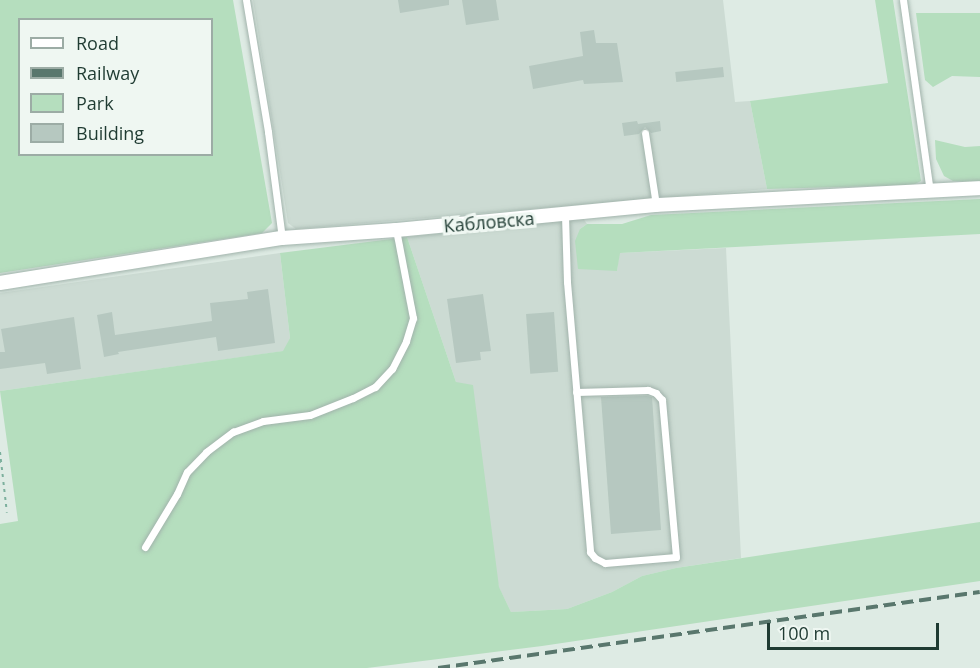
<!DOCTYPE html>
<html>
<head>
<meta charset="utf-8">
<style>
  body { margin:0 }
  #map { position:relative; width:980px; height:668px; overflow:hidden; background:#deebe4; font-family:"Open Sans",sans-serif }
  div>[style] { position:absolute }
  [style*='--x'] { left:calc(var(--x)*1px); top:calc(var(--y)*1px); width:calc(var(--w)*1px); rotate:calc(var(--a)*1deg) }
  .built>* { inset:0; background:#ccdbd3 }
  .green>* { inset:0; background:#b5debe }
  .building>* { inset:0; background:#b6c8c0; transform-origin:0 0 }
  .path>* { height:2px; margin-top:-1px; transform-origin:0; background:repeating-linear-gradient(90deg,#7cb09d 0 3px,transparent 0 7.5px) }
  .roads { filter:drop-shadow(0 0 2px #a1b3ab) drop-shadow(0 0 2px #a1b3ab) }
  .service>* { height:7px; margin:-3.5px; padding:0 3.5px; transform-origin:3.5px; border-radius:3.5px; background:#fff }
  .minor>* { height:14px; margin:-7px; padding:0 7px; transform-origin:7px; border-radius:7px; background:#fff }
  .rail>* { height:4px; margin-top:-2px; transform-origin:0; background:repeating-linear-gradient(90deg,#59776d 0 12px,transparent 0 18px) }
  span { translate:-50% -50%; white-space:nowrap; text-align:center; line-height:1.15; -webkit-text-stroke:6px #eff7f2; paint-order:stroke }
  .street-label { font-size:18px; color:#1f3b32 }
  .legend { position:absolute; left:18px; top:18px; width:195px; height:138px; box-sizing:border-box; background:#eff7f2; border:2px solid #9caca5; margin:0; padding:8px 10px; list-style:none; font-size:18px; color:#1f3b32 }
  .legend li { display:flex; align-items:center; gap:12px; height:30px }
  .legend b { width:30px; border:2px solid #9caca5 }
  .scale { position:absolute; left:767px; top:623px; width:172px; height:27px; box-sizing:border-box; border:3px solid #1f3b32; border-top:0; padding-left:8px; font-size:18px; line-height:21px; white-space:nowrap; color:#1f3b32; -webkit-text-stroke:4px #eff7f2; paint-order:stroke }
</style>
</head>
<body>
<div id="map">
  <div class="built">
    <i style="clip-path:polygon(253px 0,723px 0,735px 102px,750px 101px,767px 189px,296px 229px,288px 223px)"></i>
    <i style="clip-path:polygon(583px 218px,587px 224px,580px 229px,617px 271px,619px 253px,726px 248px,741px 558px,676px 568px,642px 576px,612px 592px,567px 609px,511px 612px,499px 588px,456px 382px,407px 237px)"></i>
    <i style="clip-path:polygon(280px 253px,290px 338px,284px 351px,0 391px,0 293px)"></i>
  </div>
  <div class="green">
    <i style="clip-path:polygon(evenodd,0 0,233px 0,272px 223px,262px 233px,0 273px,0 0,20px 20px,212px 20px,212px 154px,20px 154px,20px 20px)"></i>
    <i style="clip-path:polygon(875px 0,893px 0,921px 181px,913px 185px,767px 189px,750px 101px,888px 83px)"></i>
    <i style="clip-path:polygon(916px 13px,980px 13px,980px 77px,952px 76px,933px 87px,925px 80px)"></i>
    <i style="clip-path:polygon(935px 140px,965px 147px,980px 146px,980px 182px,953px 181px,944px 176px,936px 159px)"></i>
    <i style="clip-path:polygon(980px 199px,980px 234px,620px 253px,617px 271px,578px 269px,575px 241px,580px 229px,587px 224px,622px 224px,651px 215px)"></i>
    <i style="clip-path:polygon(407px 237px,456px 382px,473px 385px,499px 587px,511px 612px,567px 609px,612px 592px,642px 576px,676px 568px,980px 522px,980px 581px,542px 646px,367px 668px,0 668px,0 524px,18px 521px,0 391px,283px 351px,290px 338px,280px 253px)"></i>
  </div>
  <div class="building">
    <i style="clip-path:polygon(398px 0,449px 0,449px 5px,400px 13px)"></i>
    <i style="clip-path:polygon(462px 0,496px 0,499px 20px,466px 25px)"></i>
    <i style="clip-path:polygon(594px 30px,596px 43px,617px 43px,623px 82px,584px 84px,583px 80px,533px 89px,529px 66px,583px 56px,580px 32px)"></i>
    <i style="left:723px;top:67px;width:10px;height:48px;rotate:84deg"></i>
    <i style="clip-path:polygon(637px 121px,638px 124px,660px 121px,661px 131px,651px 133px,645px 127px,639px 134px,624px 136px,622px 123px)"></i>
    <i style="clip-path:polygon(268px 289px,275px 343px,218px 351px,216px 337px,118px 352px,119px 354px,104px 357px,97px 315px,112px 312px,115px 335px,212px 321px,210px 303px,248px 299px,247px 292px)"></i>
    <i style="clip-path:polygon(483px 294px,491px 351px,480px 352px,481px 360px,456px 363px,447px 299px)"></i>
    <i style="left:554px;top:312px;width:60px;height:28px;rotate:86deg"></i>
    <i style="clip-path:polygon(74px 317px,81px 369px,47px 374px,45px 363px,0 369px,0 352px,5px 352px,1px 329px)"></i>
    <i style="clip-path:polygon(647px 396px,652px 397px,661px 530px,611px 534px,601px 397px)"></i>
  </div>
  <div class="path">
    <i style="--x:0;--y:452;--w:61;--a:83.5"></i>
  </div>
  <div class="roads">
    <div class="service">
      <i style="--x:246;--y:0;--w:134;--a:80.5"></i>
      <i style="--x:268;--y:132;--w:107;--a:82.5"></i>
      <i style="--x:903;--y:0;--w:193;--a:82"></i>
      <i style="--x:645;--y:133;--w:73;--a:81.3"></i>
      <i style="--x:565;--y:215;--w:67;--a:88.3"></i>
      <i style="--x:567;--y:282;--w:271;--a:85.1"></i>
      <i style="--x:590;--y:552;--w:8;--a:50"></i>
      <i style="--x:595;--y:558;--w:11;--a:27"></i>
      <i style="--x:605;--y:563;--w:71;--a:-4.8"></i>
      <i style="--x:676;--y:557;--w:158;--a:-95.1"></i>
      <i style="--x:662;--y:400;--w:9;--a:-131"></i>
      <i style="--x:656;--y:393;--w:9;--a:-159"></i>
      <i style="--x:648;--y:390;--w:72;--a:178.4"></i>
      <i style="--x:145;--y:547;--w:62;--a:-58.9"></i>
      <i style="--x:177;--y:494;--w:24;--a:-66"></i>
      <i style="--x:187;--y:472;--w:28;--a:-46"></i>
      <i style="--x:206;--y:452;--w:34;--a:-37"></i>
      <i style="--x:233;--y:432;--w:32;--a:-20"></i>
      <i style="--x:263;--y:421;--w:47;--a:-7.3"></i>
      <i style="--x:310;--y:415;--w:46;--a:-21.6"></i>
      <i style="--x:353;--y:398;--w:25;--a:-27"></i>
      <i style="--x:375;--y:387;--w:25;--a:-47"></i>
      <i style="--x:392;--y:369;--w:31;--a:-63"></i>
      <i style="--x:406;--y:341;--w:24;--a:-73"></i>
      <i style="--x:413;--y:318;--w:90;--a:-100.9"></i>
    </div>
    <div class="minor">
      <i style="--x:0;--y:283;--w:286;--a:-9.1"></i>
      <i style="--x:282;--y:238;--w:114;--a:-4"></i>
      <i style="--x:396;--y:230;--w:261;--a:-5.5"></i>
      <i style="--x:656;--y:205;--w:324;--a:-3"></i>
    </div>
  </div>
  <div class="rail">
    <i style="--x:438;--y:668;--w:547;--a:-7.98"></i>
  </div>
  <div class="street-label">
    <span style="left:489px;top:222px;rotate:-5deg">Кабловска</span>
  </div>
  <ul class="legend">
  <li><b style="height:8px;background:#fff"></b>Road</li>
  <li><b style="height:8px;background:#59776d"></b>Railway</li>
  <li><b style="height:16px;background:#b5debe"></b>Park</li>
  <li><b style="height:16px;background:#b6c8c0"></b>Building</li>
  </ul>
  <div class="scale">100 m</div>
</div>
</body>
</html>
